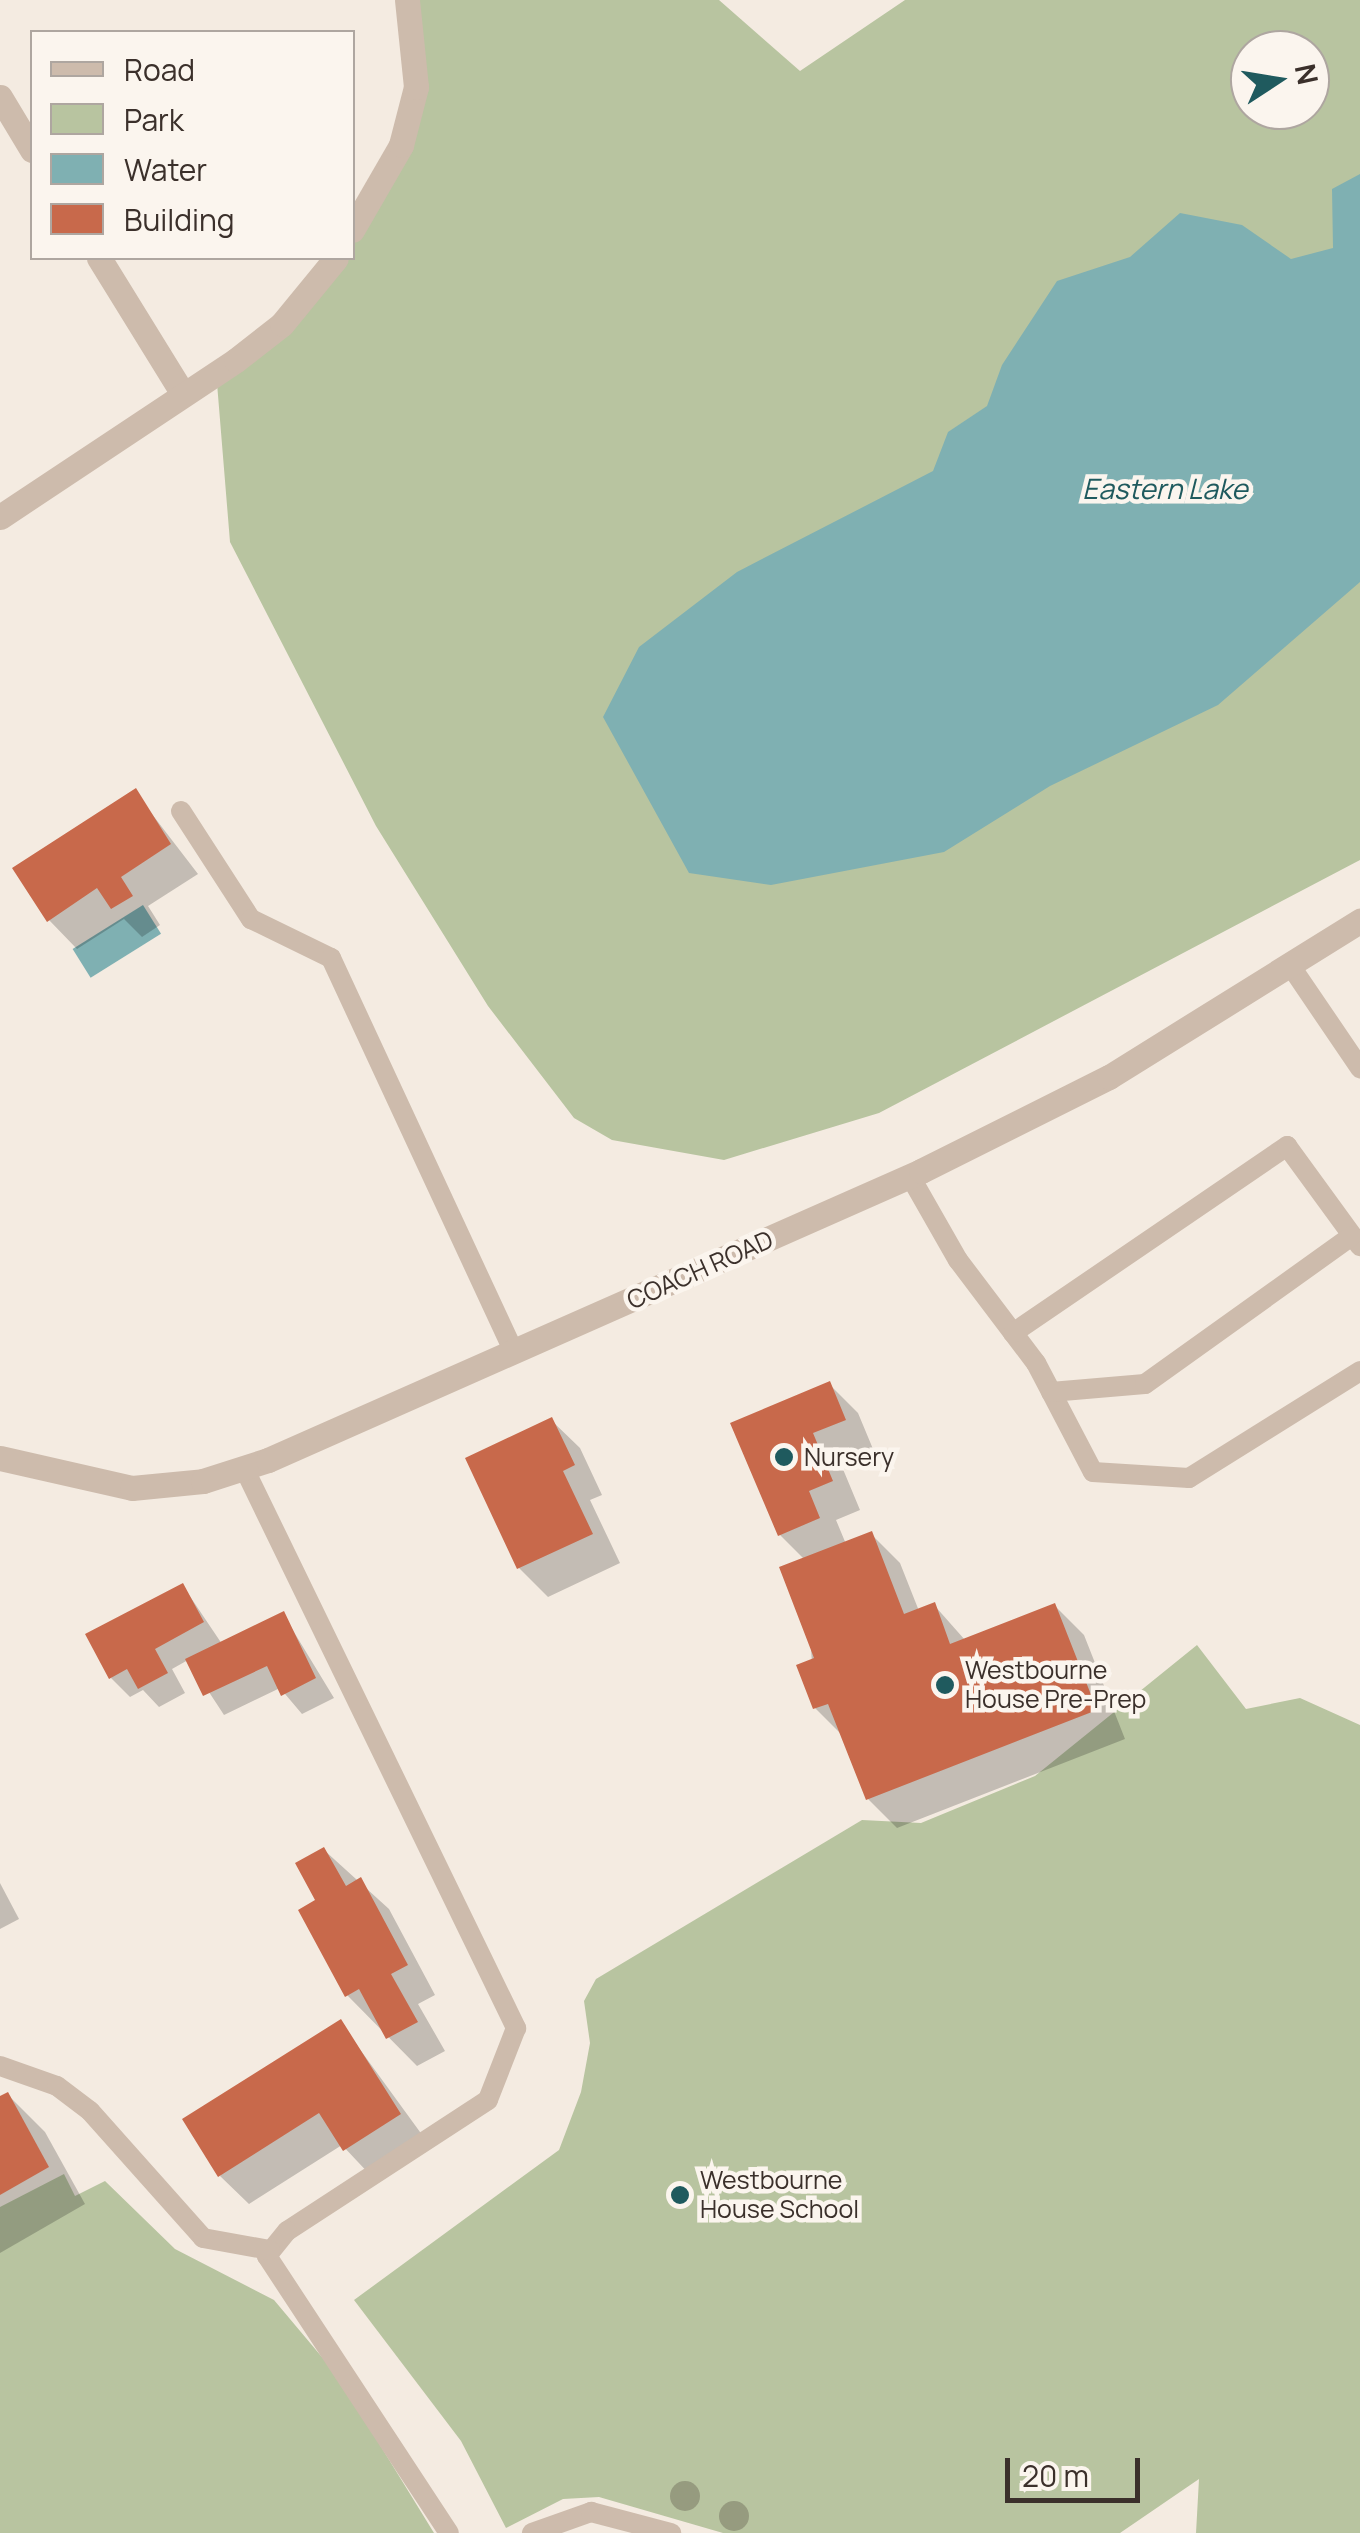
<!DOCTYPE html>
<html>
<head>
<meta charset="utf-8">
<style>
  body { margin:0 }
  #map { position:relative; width:1360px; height:2533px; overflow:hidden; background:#f4ebe1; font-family:Manrope,sans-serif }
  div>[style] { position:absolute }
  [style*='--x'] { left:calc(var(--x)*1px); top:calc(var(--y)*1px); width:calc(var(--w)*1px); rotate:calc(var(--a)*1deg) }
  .green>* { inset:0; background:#b8c4a0 }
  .water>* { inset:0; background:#7fb0b2; transform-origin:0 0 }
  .shadow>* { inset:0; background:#0003 }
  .building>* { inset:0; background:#c8694b }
  .service>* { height:20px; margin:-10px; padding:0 10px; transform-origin:10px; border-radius:10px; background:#cdbbac }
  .minor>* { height:25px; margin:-12.5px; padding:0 12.5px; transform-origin:12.5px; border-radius:12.5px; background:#cdbbac }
  .trees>* { width:30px; height:30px; margin:-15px; border-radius:50%; background:#969b7f }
  .dots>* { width:28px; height:28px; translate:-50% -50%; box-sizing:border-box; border:5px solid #fbf5ee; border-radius:50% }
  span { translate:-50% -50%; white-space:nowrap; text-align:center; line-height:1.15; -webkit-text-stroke:9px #fbf5ee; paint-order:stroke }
  .street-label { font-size:25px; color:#3b302b }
  .poi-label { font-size:25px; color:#3b302b }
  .left { translate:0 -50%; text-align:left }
  .water-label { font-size:28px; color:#1f5a5e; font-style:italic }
  .legend { position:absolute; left:30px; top:30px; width:325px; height:230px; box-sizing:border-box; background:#fbf5ee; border:2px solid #aea6a0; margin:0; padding:12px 18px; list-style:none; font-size:30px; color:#3b302b }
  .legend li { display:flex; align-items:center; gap:20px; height:50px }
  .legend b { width:50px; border:2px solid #aea6a0 }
  .north { position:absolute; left:1230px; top:30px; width:100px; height:100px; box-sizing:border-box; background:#fbf5ee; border:2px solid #aea6a0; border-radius:50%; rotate:78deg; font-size:28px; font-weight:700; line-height:40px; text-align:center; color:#3b302b }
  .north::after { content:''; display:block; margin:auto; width:35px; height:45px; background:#1f5a5e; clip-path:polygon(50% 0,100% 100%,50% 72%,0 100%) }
  .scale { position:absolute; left:1005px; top:2458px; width:135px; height:45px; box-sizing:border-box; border:5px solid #3b302b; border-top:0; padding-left:12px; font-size:30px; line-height:35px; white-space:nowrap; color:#3b302b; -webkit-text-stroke:8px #fbf5ee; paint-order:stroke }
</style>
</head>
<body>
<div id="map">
  <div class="green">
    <i style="clip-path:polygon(evenodd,403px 0,719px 0,800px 71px,905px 0,1360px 0,1360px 860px,879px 1113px,724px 1160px,612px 1140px,574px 1118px,488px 1006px,376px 826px,230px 542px,216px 371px,282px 324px,329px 258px,352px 258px,353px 225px,416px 87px,403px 0,1250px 50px,1310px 50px,1310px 110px,1250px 110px,1250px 50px)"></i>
    <i style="clip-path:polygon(1197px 1645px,1246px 1709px,1300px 1698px,1360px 1725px,1360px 2533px,1196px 2533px,1199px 2479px,1120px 2533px,723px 2533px,599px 2497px,563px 2499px,506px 2528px,461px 2441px,354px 2300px,559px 2150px,581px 2092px,590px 2043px,584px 2001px,596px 1979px,862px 1820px,921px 1823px,1035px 1776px)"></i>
    <i style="clip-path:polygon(64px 2174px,75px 2196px,105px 2181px,175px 2249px,274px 2300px,337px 2375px,434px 2533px,0 2533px,0 2207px)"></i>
  </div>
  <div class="water">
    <i style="clip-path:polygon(1360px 174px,1360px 582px,1218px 705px,1050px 786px,944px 852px,771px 885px,689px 873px,603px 717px,639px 647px,737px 572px,933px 471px,948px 432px,987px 406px,1002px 365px,1057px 281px,1130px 257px,1180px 213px,1242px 225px,1291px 259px,1333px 248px,1332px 189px)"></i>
    <i style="left:143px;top:905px;width:34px;height:83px;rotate:58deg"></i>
  </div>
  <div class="shadow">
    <i style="clip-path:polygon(135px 792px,198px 874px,148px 906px,160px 925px,142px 937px,124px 919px,77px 949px,49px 920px)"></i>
    <i style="clip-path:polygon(829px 1384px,858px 1413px,873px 1449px,840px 1462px,860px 1510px,836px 1520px,846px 1544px,871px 1534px,900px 1563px,919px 1611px,934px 1605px,965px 1640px,1055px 1606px,1084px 1635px,1125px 1739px,897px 1828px,868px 1799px,843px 1736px,815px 1708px,805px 1560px,780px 1535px,734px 1424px)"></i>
    <i style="clip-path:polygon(551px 1420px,580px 1448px,602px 1495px,590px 1500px,620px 1563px,548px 1597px,519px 1568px)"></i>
    <i style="clip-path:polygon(183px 1586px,222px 1644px,283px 1614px,334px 1698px,302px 1714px,280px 1688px,224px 1715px,188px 1660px,172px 1669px,185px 1693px,159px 1707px,143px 1690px,130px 1697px,111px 1678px)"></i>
    <i style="clip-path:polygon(324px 1850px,389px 1909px,435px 1995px,418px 2004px,445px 2051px,417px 2066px,347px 1995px,318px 1901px)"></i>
    <i style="clip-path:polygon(0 1883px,19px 1919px,0 1929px)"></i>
    <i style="clip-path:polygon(340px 2022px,428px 2143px,373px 2178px,342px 2145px,249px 2204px,220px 2176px)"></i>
    <i style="clip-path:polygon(8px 2095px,45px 2132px,85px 2204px,0 2253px,0 2099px)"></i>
  </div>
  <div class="building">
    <i style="clip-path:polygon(136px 788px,171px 844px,121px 877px,133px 896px,111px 909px,97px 888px,47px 922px,12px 868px)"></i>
    <i style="clip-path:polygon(830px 1381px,846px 1420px,813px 1433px,833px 1481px,809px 1491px,820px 1518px,778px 1536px,730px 1423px)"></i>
    <i style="clip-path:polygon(552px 1417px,575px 1465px,563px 1471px,593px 1534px,517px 1569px,465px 1458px)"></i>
    <i style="clip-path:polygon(872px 1531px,904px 1614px,935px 1602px,950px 1644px,1055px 1603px,1097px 1710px,866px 1800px,828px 1704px,813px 1709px,796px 1665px,814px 1658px,779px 1567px)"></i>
    <i style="clip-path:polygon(183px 1583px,204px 1622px,155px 1649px,168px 1673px,138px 1689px,127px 1669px,109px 1679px,85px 1634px)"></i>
    <i style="clip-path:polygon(284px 1611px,316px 1678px,281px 1696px,267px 1666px,203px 1696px,185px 1659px)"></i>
    <i style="clip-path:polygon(324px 1847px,346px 1886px,361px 1877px,408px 1965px,391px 1974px,418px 2022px,386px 2039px,359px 1989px,345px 1997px,298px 1910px,315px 1900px,295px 1863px)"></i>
    <i style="clip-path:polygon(341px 2019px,401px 2114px,343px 2151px,319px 2113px,218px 2177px,182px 2119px)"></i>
    <i style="clip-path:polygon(8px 2092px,49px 2167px,0 2195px,0 2096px)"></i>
  </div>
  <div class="service">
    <i style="--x:181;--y:811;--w:129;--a:57.1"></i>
    <i style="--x:251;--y:919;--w:89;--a:26"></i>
    <i style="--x:331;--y:958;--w:430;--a:65.1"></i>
    <i style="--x:1290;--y:965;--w:125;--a:55.8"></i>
    <i style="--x:910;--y:1176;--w:97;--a:60.3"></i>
    <i style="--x:958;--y:1260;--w:129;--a:52.9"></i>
    <i style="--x:1036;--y:1363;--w:123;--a:62.4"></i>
    <i style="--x:1093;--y:1472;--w:96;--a:3.6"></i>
    <i style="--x:1189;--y:1478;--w:202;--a:-32"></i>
    <i style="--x:1013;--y:1333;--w:332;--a:-34.3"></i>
    <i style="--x:1287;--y:1146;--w:124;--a:53.9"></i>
    <i style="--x:1051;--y:1392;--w:94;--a:-4.9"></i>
    <i style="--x:1145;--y:1384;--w:254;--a:-35.6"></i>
    <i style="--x:244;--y:1468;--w:623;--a:64.09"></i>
    <i style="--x:516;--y:2028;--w:77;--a:111.3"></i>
    <i style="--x:488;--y:2100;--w:240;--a:146.9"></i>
    <i style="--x:287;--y:2231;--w:32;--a:129"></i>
    <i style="--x:267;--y:2256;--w:331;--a:56.7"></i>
    <i style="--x:0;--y:2066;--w:60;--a:19.3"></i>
    <i style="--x:57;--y:2086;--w:41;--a:37.1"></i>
    <i style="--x:90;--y:2111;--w:170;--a:48.3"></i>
    <i style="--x:203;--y:2238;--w:68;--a:10.2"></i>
    <i style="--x:532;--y:2533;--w:63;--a:-19.6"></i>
    <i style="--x:591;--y:2512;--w:83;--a:14.7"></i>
  </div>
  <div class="minor">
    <i style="--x:0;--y:97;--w:62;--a:58.9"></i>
    <i style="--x:352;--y:230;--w:98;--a:-60"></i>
    <i style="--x:401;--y:145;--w:60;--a:-75.5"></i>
    <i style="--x:416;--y:87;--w:87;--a:-95.9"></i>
    <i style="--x:99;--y:258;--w:154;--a:58.3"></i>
    <i style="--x:0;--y:517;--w:283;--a:-33.6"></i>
    <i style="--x:236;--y:360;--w:58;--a:-38"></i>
    <i style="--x:282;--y:324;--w:85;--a:-50.7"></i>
    <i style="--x:0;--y:1458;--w:135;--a:12.8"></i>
    <i style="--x:132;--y:1488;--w:71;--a:-5.6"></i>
    <i style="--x:203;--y:1481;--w:68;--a:-17.9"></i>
    <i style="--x:268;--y:1460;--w:714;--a:-23.87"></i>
    <i style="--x:921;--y:1171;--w:210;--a:-26.6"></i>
    <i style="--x:1109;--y:1077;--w:296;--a:-31.9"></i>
  </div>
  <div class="trees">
    <i style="left:685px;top:2496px"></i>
    <i style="left:734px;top:2516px"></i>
  </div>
  <div class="dots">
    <i style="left:784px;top:1457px;background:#1f5a5e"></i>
    <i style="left:945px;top:1685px;background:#1f5a5e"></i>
    <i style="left:680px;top:2195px;background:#1f5a5e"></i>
  </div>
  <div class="street-label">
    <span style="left:700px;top:1270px;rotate:-24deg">COACH ROAD</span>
  </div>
  <div class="poi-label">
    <span class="left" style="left:804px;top:1457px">Nursery</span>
    <span class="left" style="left:965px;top:1685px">Westbourne<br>House Pre-Prep</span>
    <span class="left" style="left:700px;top:2195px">Westbourne<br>House School</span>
  </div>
  <div class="water-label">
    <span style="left:1165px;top:488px">Eastern Lake</span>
  </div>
  <ul class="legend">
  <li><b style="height:12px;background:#cdbbac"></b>Road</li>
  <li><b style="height:28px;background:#b8c4a0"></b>Park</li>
  <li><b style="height:28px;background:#7fb0b2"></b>Water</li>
  <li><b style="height:28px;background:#c8694b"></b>Building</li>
  </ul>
  <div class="north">N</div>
  <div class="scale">20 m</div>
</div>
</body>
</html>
